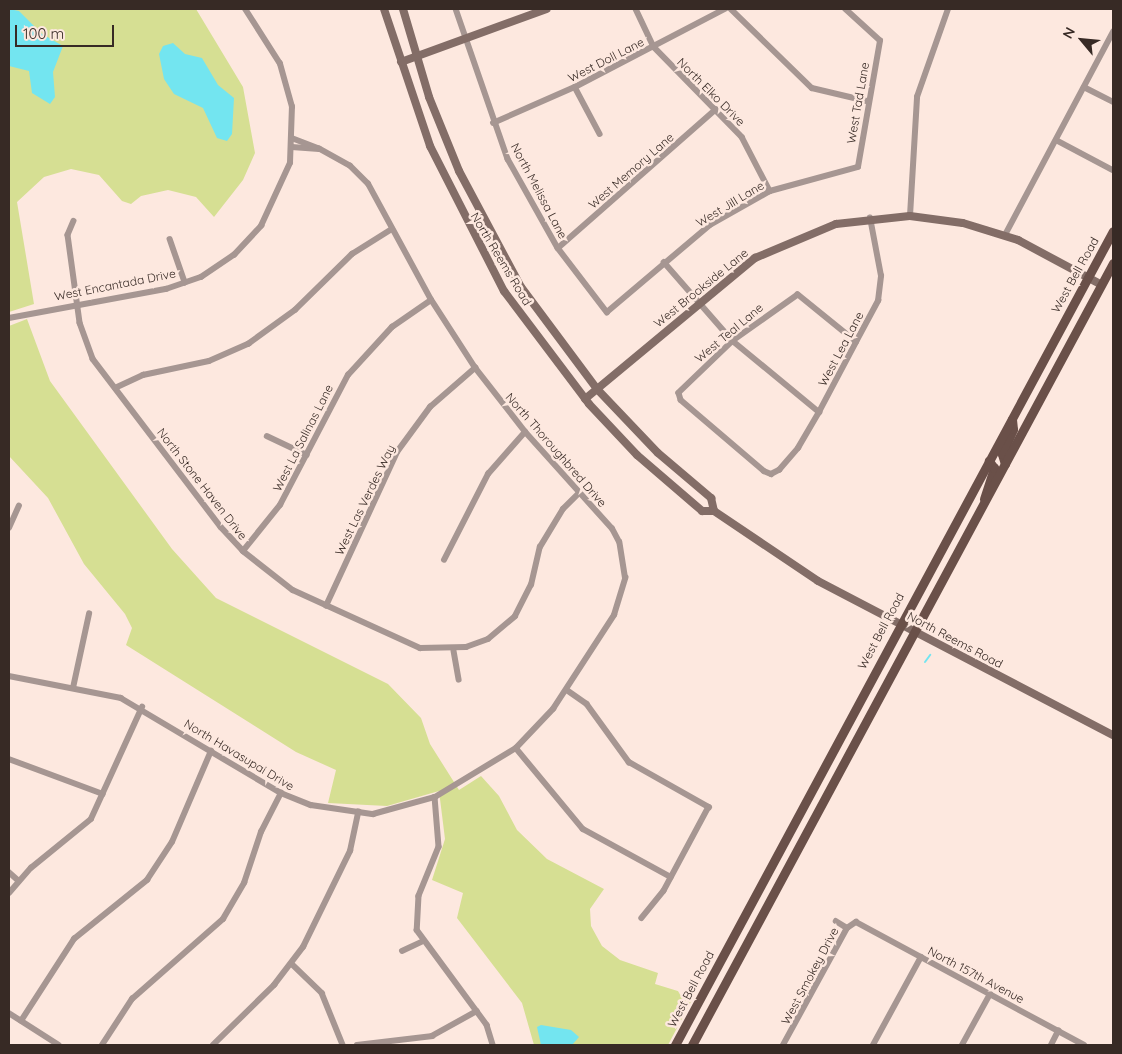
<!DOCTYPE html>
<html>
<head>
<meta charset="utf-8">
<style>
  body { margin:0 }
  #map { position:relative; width:1122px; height:1054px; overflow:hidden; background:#fde8df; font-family:Quicksand,sans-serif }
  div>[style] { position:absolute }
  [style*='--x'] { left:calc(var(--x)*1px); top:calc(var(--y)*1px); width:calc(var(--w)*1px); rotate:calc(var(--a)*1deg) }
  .green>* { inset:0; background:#d6df93 }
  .water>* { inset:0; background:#73e5f0 }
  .stream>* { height:2px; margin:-1px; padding:0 1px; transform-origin:1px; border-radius:1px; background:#73e5f0 }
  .street>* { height:5.5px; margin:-2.75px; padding:0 2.75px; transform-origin:2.75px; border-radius:2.75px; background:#a69692 }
  .secondary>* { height:8px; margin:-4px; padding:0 4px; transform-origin:4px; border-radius:4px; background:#836d67 }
  .primary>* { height:9px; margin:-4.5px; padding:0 4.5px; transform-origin:4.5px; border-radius:4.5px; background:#6a5049 }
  span { translate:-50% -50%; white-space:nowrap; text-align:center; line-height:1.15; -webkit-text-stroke:5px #fde8df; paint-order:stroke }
  .street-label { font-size:12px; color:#372a25 }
  .frame { position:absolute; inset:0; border:10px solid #372a25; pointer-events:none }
  .north { position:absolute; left:1057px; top:15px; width:50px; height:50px; -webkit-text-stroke:4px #fde8df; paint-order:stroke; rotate:298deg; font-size:14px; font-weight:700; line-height:20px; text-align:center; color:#372a25 }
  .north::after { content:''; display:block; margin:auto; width:18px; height:22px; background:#372a25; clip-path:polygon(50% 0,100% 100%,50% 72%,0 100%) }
  .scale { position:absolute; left:15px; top:25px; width:99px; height:22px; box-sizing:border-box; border:2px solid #372a25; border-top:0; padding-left:6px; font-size:15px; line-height:18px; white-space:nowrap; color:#372a25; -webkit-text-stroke:4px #fde8df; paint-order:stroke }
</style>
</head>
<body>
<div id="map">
  <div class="green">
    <i style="clip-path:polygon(9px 9px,196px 9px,243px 87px,255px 153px,243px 180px,214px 217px,196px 197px,168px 190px,141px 196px,131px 204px,122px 201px,99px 175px,71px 169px,44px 177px,17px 202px,34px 304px,9px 312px)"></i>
    <i style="clip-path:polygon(27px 319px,50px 381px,172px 549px,216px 598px,388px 684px,421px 718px,430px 744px,459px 790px,481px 776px,499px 796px,517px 830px,547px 859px,604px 889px,590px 909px,591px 926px,602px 946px,620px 960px,658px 973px,655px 984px,694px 996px,668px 1045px,534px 1045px,522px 1003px,457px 918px,463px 893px,432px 880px,445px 839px,439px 791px,387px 806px,328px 803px,336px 770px,296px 752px,126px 645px,132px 628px,125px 614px,84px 564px,48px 498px,9px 456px,9px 326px)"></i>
  </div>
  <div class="water">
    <i style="clip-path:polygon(9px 9px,19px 11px,42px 34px,63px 46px,53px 72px,55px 97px,50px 104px,32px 93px,29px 71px,9px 66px)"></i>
    <i style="clip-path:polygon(173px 43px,185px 54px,202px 58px,218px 85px,234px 98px,232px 134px,227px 141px,217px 138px,203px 108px,174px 94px,164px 79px,159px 54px,163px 46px)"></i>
    <i style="clip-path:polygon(541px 1025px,571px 1030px,579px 1037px,572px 1045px,541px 1045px,537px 1027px)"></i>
  </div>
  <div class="stream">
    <i style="--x:925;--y:662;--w:9;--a:-54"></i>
  </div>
  <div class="street">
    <i style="--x:456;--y:9;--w:159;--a:70.9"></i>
    <i style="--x:508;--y:159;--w:102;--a:60.7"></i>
    <i style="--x:558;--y:248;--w:81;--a:52.6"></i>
    <i style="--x:607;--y:312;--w:135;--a:-40.2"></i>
    <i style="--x:710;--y:225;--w:69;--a:-29.5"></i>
    <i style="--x:770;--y:191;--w:91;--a:-15.3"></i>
    <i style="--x:858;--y:167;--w:128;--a:-80.1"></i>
    <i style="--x:880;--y:41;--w:47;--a:-137.6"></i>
    <i style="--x:636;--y:9;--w:42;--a:64.7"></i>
    <i style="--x:654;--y:47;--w:126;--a:45.6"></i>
    <i style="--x:742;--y:137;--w:61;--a:62.6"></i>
    <i style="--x:731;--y:9;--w:113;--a:44.3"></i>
    <i style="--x:812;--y:88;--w:57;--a:13.3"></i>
    <i style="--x:575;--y:87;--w:53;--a:62"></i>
    <i style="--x:1084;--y:87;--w:33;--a:27"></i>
    <i style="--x:493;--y:123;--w:90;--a:-23.7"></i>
    <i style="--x:575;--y:87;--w:169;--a:-27.5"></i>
    <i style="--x:1056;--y:140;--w:64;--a:27.8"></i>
    <i style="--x:292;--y:147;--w:27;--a:4"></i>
    <i style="--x:319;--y:149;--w:28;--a:-159"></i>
    <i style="--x:910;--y:216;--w:119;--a:-86.6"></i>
    <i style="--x:917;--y:97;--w:93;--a:-70.6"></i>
    <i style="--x:74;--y:221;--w:15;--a:113"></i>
    <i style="--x:68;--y:235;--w:89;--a:82.2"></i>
    <i style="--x:80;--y:323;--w:38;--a:70"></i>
    <i style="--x:93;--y:359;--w:211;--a:52.7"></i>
    <i style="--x:221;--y:527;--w:33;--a:47"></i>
    <i style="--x:243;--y:551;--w:63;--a:38"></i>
    <i style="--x:293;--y:590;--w:140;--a:24.5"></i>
    <i style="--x:420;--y:648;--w:46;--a:-1.2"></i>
    <i style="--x:466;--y:647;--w:23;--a:-20"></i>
    <i style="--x:488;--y:639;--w:35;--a:-40"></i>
    <i style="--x:515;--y:616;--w:35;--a:-63"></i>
    <i style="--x:531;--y:585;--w:39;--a:-77"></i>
    <i style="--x:540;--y:547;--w:44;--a:-58.8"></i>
    <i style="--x:563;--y:509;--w:23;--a:-45"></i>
    <i style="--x:1005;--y:235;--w:230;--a:-62"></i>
    <i style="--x:170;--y:239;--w:46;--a:70.8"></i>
    <i style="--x:558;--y:248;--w:210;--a:-41.3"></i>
    <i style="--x:664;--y:262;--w:105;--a:48.9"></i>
    <i style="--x:733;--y:341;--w:112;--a:39.5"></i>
    <i style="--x:9;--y:318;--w:160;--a:-10.5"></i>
    <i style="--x:166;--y:289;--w:37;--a:-19"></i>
    <i style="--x:201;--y:277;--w:40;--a:-34"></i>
    <i style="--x:234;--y:255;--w:40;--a:-47"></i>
    <i style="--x:261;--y:226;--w:69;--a:-65.3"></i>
    <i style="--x:290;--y:163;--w:56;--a:-88"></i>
    <i style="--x:292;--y:107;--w:45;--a:-105.6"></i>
    <i style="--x:280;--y:64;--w:65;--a:-122.5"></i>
    <i style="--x:856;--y:342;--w:75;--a:-141"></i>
    <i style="--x:798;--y:295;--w:80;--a:144.7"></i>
    <i style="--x:733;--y:341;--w:75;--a:136.1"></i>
    <i style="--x:679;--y:393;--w:7;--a:74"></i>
    <i style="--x:681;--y:400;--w:109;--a:40.5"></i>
    <i style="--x:764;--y:471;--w:8;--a:23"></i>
    <i style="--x:771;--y:474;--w:9;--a:-27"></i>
    <i style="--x:779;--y:470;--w:29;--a:-49"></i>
    <i style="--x:798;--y:448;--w:42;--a:-59.7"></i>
    <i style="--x:819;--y:412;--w:79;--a:-62.1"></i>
    <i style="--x:856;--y:342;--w:47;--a:-61.8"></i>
    <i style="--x:878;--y:301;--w:25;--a:-83"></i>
    <i style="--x:881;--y:276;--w:59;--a:-100.7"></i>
    <i style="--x:115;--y:388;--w:31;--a:-25"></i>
    <i style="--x:143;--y:375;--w:67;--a:-12"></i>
    <i style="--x:209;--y:361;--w:43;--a:-23.6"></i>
    <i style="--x:248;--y:344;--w:58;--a:-35.9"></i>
    <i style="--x:295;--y:310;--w:80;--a:-44.5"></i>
    <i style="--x:352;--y:254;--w:47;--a:-32"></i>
    <i style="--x:267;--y:436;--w:44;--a:25.4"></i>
    <i style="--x:9;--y:528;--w:24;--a:-66"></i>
    <i style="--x:243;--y:551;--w:59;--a:-51.2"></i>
    <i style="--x:280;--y:505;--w:147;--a:-62.4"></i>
    <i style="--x:348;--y:375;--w:65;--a:-47.5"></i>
    <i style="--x:392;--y:327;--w:47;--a:-34.7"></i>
    <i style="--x:444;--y:560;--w:97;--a:-62.9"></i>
    <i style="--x:488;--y:474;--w:56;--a:-48.6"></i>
    <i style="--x:326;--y:606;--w:170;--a:-65.2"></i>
    <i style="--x:397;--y:452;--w:56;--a:-53.7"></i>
    <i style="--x:430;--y:407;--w:60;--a:-40.9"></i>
    <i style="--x:454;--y:651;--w:29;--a:80"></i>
    <i style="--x:9;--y:676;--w:114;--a:11.1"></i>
    <i style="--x:121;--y:698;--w:186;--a:30.7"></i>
    <i style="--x:281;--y:793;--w:32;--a:22"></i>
    <i style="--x:311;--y:805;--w:63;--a:8.3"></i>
    <i style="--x:373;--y:814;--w:64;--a:-15.3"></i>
    <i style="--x:435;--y:797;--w:95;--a:-31.2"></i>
    <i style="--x:516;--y:748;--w:54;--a:-46.5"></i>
    <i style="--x:553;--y:709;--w:112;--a:-57"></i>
    <i style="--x:614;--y:615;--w:39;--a:-73"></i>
    <i style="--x:625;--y:578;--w:36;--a:-99"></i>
    <i style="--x:619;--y:542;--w:15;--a:-118"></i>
    <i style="--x:612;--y:529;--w:130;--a:-131.9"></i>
    <i style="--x:525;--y:432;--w:81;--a:-128"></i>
    <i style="--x:475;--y:368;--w:81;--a:-122.9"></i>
    <i style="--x:431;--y:300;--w:132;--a:-118.5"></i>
    <i style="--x:368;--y:184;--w:25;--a:-135"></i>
    <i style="--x:350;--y:166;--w:35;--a:-151"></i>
    <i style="--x:73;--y:688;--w:76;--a:-77.8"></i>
    <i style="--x:567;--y:690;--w:24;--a:35"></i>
    <i style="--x:587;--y:704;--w:72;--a:54.1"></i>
    <i style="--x:629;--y:762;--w:92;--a:29.4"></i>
    <i style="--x:709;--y:807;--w:95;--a:118.2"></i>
    <i style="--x:664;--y:891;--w:35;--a:129"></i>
    <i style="--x:516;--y:748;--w:105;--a:50.4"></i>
    <i style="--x:583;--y:829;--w:100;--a:28.6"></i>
    <i style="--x:9;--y:759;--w:100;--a:20.4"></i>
    <i style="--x:435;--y:797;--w:50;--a:85.4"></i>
    <i style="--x:439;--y:847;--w:53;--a:112.2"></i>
    <i style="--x:419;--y:896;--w:34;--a:93"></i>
    <i style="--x:417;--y:930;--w:118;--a:53.6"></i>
    <i style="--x:487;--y:1025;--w:21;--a:73"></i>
    <i style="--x:9;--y:872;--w:12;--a:42"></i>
    <i style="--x:9;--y:893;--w:33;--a:-49"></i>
    <i style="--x:31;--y:868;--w:77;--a:-39.2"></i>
    <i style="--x:91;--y:819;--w:123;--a:-65.5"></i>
    <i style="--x:836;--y:921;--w:13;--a:32"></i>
    <i style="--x:402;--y:951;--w:21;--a:-25"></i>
    <i style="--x:292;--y:964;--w:42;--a:44"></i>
    <i style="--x:322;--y:993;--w:56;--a:68"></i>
    <i style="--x:9;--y:1013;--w:59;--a:32.6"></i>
    <i style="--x:21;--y:1021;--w:98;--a:-57.1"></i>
    <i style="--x:74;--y:939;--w:94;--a:-38.9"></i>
    <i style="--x:147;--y:880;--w:45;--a:-56.7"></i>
    <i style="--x:172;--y:842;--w:99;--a:-66.8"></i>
    <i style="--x:102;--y:1045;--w:55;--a:-56.9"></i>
    <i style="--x:132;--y:999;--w:121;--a:-41.3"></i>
    <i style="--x:223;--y:919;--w:42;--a:-59.7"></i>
    <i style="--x:244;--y:883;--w:54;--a:-71.6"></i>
    <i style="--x:261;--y:832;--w:44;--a:-62.9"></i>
    <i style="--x:213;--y:1045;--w:86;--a:-44.5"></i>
    <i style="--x:274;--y:985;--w:48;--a:-52.7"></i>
    <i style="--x:303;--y:947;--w:107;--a:-63.9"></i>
    <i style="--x:350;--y:851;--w:40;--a:-78"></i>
    <i style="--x:357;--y:1045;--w:76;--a:-6.8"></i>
    <i style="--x:432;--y:1036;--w:51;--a:-29.1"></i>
    <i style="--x:783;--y:1045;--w:133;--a:-61.3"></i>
    <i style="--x:847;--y:928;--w:11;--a:-34"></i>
    <i style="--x:856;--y:922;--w:259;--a:28.3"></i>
    <i style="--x:873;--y:1045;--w:100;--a:-61.4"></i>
    <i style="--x:962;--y:1045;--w:58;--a:-61.2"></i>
    <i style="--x:1051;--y:1045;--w:16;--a:-63"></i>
  </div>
  <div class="secondary">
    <i style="--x:384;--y:9;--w:145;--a:71.4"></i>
    <i style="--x:430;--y:146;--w:163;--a:63"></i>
    <i style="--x:504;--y:291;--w:141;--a:53"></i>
    <i style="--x:589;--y:404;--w:70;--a:46.7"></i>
    <i style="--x:637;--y:455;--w:86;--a:40.7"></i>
    <i style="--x:702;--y:511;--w:12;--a:0"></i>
    <i style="--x:714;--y:511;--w:125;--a:33.9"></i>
    <i style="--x:818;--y:581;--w:333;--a:27.6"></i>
    <i style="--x:403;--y:9;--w:92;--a:73.5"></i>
    <i style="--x:429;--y:97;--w:80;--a:67.9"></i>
    <i style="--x:459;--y:171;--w:132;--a:61.9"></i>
    <i style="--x:521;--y:287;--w:127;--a:53.3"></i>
    <i style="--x:597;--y:389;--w:88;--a:46.4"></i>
    <i style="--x:658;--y:453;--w:70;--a:40.3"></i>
    <i style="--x:711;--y:498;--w:13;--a:77"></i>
    <i style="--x:401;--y:62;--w:155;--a:-20"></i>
    <i style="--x:585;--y:399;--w:221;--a:-39.7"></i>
    <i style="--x:755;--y:258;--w:88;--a:-22.8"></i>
    <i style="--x:836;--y:224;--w:74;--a:-6.2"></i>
    <i style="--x:910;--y:216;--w:53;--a:7.5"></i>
    <i style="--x:963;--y:223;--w:58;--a:17.2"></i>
    <i style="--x:1018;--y:240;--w:95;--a:28.2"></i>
  </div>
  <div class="primary">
    <i style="--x:1005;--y:464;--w:10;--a:-107"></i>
    <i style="--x:1002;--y:454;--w:27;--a:-66"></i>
    <i style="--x:1013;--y:429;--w:10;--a:-96"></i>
    <i style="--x:984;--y:499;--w:33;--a:-72"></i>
    <i style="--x:994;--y:468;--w:9;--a:-126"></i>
    <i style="--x:675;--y:1045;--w:924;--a:-61.72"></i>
    <i style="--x:692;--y:1045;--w:888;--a:-61.7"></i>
  </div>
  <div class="street-label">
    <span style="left:606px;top:60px;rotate:-27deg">West Doll Lane</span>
    <span style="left:711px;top:92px;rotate:45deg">North Elko Drive</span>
    <span style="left:858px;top:103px;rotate:-80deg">West Tad Lane</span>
    <span style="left:631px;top:171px;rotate:-41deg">West Memory Lane</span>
    <span style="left:539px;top:191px;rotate:62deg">North Melissa Lane</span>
    <span style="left:730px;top:204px;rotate:-31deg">West Jill Lane</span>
    <span style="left:501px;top:259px;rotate:59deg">North Reems Road</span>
    <span style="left:1075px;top:275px;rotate:-61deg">West Bell Road</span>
    <span style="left:115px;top:285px;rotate:-11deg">West Encantada Drive</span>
    <span style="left:701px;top:288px;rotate:-39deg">West Brookside Lane</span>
    <span style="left:729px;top:333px;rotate:-40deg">West Teal Lane</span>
    <span style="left:841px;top:349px;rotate:-62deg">West Lea Lane</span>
    <span style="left:303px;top:438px;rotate:-63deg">West La Salinas Lane</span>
    <span style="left:556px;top:450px;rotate:49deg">North Thoroughbred Drive</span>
    <span style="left:202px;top:484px;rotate:52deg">North Stone Haven Drive</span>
    <span style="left:365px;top:500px;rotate:-64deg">West Las Verdes Way</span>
    <span style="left:881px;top:631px;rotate:-62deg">West Bell Road</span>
    <span style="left:955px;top:640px;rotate:28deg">North Reems Road</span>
    <span style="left:239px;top:755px;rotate:31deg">North Havasupai Drive</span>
    <span style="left:976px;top:975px;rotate:28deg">North 157th Avenue</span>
    <span style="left:810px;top:976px;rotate:-62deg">West Smokey Drive</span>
    <span style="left:691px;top:989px;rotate:-62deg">West Bell Road</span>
  </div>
  <div class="frame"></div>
  <div class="north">N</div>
  <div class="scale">100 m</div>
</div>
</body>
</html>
